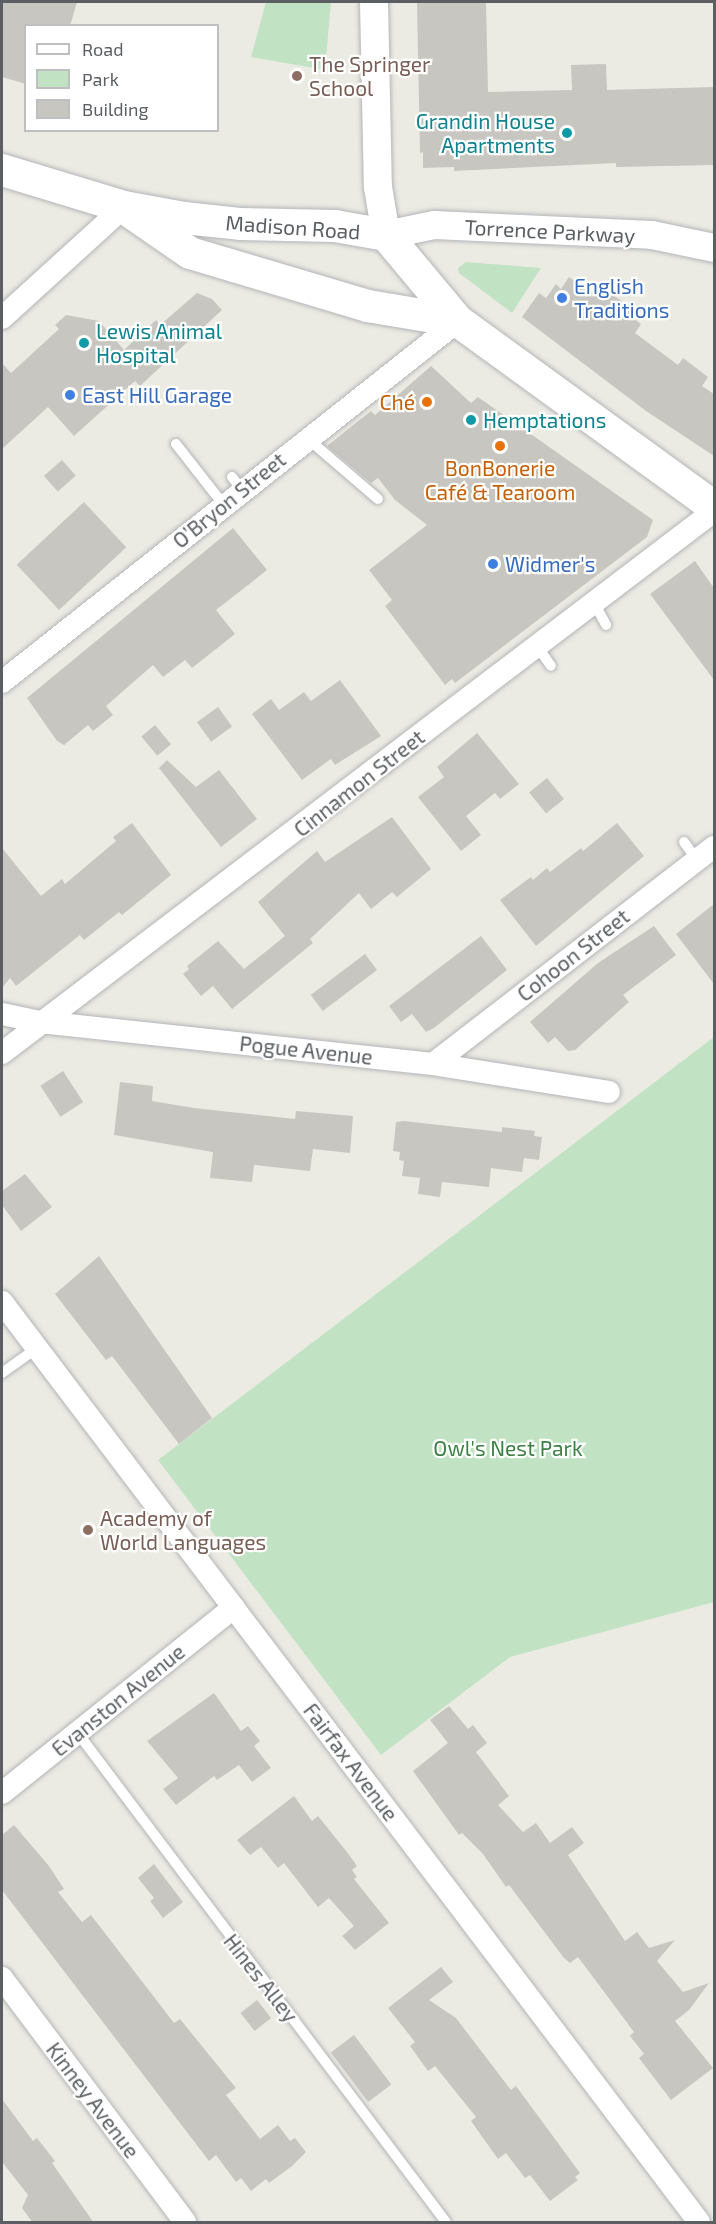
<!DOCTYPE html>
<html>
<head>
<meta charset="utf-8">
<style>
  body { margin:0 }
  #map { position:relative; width:716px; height:2224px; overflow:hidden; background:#ecebe3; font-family:"Exo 2",sans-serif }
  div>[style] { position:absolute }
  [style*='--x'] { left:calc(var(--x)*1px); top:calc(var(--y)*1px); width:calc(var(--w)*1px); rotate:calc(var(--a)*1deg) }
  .green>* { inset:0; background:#c2e2c4 }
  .building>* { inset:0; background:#c8c6c0; transform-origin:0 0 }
  .roads { filter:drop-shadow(0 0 2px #b3b5b9) drop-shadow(0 0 2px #b3b5b9) }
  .service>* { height:10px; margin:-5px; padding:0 5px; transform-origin:5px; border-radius:5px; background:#fff }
  .minor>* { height:22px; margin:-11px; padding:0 11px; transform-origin:11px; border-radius:11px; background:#fff }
  .tertiary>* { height:28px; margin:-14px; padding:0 14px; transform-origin:14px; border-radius:14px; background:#fff }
  .secondary>* { height:32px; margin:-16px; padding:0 16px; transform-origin:16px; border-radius:16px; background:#fff }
  .dots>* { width:16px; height:16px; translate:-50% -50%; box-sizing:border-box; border:3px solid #fff; border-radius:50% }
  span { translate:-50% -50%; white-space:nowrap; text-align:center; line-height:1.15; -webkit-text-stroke:4.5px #fff; paint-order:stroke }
  .education-label { font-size:21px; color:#785e54 }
  .left { translate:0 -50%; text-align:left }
  .culture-label { font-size:21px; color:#0d838f }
  .right { translate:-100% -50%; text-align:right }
  .street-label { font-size:21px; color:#5b5e62 }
  .shop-label { font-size:21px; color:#366cbe }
  .food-label { font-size:21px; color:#c56008 }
  .park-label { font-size:21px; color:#3d8045 }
  .frame { position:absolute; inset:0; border:3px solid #5b5e62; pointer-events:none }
  .legend { position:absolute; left:24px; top:24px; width:195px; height:108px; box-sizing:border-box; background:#fff; border:2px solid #bdbfc0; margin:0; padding:8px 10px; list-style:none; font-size:18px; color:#5b5e62 }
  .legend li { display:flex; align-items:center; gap:12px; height:30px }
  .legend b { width:30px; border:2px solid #bdbfc0 }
</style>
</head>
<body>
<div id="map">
  <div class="green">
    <i style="clip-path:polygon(266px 2px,331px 2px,325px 70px,251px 57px)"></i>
    <i style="clip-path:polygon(466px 262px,541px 268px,512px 313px,459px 273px,458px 268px)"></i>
    <i style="clip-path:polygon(714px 1037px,714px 1602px,510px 1657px,381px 1755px,158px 1460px)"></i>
  </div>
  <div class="building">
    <i style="clip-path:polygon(2px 2px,77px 2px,70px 26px,26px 26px,26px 84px,2px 77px)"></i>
    <i style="clip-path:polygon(486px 2px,488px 92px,572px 90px,571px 65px,606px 64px,607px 90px,714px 87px,714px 165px,616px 167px,616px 163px,454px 171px,454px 167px,423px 168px,423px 152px,420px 153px,417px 3px)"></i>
    <i style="clip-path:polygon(569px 277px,601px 299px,607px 291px,638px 312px,633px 318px,641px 324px,635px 333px,678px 365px,683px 358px,708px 377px,702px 386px,714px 394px,714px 456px,646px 411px,522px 317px,539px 293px,546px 298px,556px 284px,561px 289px)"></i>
    <i style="clip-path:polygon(197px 293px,212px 299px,222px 310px,140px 386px,135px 381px,74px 436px,48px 407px,2px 449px,2px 363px,11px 373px,59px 329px,55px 325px,66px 315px,99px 321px,124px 350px,156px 320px,160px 325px)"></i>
    <i style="clip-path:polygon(431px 366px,471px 403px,478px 397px,653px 520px,647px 537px,455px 683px,452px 679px,445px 685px,385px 606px,392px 600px,369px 570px,427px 525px,395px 500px,378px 478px,371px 483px,327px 446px,371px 411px,375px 415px)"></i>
    <i style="left:62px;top:460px;width:21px;height:24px;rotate:49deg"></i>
    <i style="left:84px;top:502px;width:62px;height:92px;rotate:47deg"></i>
    <i style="clip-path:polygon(233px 528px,267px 570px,216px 610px,235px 634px,192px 668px,185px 660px,163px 677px,153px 665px,106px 706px,113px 715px,93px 731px,88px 725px,64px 745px,57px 741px,27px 698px)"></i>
    <i style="clip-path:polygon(695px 561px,714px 588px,714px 680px,650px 594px)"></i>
    <i style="clip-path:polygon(340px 680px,381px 736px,335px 765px,331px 759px,302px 780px,252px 714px,271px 699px,279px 710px,304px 692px,311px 701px)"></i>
    <i style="left:218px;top:707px;width:24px;height:26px;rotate:54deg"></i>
    <i style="left:155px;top:725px;width:25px;height:18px;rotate:50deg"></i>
    <i style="clip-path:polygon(477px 733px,519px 784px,500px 799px,495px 793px,466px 816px,481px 835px,461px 851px,418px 797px,444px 777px,437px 767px)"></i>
    <i style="clip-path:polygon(167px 760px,196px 787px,219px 770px,257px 819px,221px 847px,159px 768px)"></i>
    <i style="left:547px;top:778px;width:27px;height:23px;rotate:51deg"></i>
    <i style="clip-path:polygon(392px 817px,431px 869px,397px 897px,392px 892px,371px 909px,359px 893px,310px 939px,313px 943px,232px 1009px,213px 986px,201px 996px,183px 974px,189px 969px,187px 966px,218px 941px,244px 969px,285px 936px,258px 902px,317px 851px,325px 862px)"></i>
    <i style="clip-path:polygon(132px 823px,171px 875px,122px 915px,119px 912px,84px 940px,80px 935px,16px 986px,10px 978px,2px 988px,2px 848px,41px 896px,62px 879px,65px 884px,116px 841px,113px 837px)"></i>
    <i style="clip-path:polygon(617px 823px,644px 856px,536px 946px,500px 900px,531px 877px,533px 880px,547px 868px,550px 872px,581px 848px,583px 851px)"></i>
    <i style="clip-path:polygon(714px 904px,714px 984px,676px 934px)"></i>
    <i style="clip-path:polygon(654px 926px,676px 955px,623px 995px,629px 1002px,575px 1050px,568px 1051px,555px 1037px,548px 1043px,530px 1022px,598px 963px)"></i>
    <i style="clip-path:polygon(481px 936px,507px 970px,434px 1028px,426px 1032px,412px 1014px,401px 1022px,389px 1006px)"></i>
    <i style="left:365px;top:954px;width:20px;height:68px;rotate:53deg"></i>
    <i style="left:63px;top:1071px;width:37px;height:27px;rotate:57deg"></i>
    <i style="clip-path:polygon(120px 1082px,153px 1086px,152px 1101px,194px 1108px,295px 1119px,296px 1111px,353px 1116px,350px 1153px,313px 1149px,310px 1171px,254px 1165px,252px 1182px,210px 1178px,213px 1152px,114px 1135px)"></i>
    <i style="clip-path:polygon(404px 1121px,502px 1132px,502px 1127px,535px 1131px,534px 1136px,542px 1137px,539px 1160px,524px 1158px,522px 1172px,491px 1168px,489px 1187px,442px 1182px,440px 1197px,418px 1194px,420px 1178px,402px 1176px,404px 1161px,399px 1160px,400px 1152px,393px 1151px,396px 1122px)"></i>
    <i style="clip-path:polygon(25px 1174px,52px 1207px,21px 1231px,2px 1205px,2px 1191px)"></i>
    <i style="clip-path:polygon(99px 1256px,212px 1418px,179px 1444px,112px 1356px,106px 1360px,55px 1294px)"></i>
    <i style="clip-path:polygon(214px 1693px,241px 1731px,248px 1726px,260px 1741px,254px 1746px,271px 1768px,252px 1782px,239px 1765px,217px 1780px,214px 1776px,176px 1805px,163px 1789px,178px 1778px,147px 1741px)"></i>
    <i style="clip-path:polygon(449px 1706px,468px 1729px,473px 1725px,487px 1743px,476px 1752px,509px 1796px,498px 1805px,523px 1832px,536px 1823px,550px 1843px,572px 1827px,584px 1843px,568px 1855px,625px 1941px,637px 1932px,649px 1948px,675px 1940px,657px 1961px,683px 1992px,709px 1983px,689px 2010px,675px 2021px,713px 2068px,671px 2100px,639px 2058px,644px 2054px,630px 2036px,634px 2032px,578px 1957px,570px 1963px,564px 1958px,509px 1885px,506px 1887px,483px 1854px,462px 1833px,459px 1835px,413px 1771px,448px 1743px,430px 1720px)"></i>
    <i style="clip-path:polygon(294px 1796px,312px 1821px,318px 1816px,347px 1852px,357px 1866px,352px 1870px,357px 1877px,354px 1879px,389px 1923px,355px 1950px,342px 1936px,354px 1926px,329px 1898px,318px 1907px,284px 1863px,278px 1868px,261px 1847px,250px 1855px,237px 1840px)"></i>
    <i style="clip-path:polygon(14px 1825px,49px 1866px,64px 1889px,58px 1892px,82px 1922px,91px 1915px,174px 2023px,180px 2019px,236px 2088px,226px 2095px,260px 2139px,278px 2125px,290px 2141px,295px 2138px,306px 2152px,292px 2166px,269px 2183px,266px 2179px,251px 2191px,241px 2178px,236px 2182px,216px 2155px,209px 2161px,2px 1890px,2px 1835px)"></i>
    <i style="clip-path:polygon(154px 1864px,183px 1902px,163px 1918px,150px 1901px,154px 1898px,138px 1878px)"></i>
    <i style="clip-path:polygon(441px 1967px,453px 1982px,429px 2000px,456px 2018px,511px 2090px,516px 2086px,580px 2173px,575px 2177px,578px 2180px,550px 2201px,530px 2175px,525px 2178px,506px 2153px,498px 2159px,471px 2121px,476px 2117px,435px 2066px,428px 2071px,410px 2046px,415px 2042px,388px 2008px)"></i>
    <i style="left:257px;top:2000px;width:23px;height:21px;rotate:52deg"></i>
    <i style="left:354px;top:2035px;width:62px;height:29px;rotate:53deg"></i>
    <i style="clip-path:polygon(2px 2099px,33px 2141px,37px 2138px,55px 2161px,52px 2163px,94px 2223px,33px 2223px,22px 2208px,28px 2195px,2px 2162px)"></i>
  </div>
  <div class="roads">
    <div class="service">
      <i style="--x:308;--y:439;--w:92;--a:40.6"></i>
      <i style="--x:176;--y:444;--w:76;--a:51.9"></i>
      <i style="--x:232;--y:477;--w:16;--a:52"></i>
      <i style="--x:594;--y:603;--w:25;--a:61"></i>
      <i style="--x:537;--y:646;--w:24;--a:55"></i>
      <i style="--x:684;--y:842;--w:22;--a:54"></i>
      <i style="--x:2;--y:1373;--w:43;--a:-35.5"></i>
      <i style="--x:77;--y:1732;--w:613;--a:53.02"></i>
    </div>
    <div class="minor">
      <i style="--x:2;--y:318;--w:165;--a:-42.3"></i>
      <i style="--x:2;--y:682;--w:582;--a:-38.37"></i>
      <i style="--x:2;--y:1014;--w:39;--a:12"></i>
      <i style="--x:40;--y:1022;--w:395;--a:6.1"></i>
      <i style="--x:433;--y:1064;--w:178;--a:9"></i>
      <i style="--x:2;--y:1053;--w:895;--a:-37.28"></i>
      <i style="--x:433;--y:1064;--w:355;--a:-37.7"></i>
      <i style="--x:2;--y:1302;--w:1154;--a:52.85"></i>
      <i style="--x:2;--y:1793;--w:297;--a:-38.7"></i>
      <i style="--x:2;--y:1978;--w:305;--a:53.1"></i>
    </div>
    <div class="tertiary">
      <i style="--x:374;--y:2;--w:185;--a:88.8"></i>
      <i style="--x:378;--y:187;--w:49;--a:80.5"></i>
      <i style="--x:386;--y:235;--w:49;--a:-11.8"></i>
      <i style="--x:434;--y:225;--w:218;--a:2.6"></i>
      <i style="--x:652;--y:235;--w:63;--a:11.8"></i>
    </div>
    <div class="secondary">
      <i style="--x:2;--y:170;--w:127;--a:16.9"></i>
      <i style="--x:124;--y:207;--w:61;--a:10.4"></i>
      <i style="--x:184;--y:218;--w:56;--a:6.1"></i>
      <i style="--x:240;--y:224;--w:95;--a:1.2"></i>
      <i style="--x:335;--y:226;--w:52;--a:10"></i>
      <i style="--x:386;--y:235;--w:112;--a:50.1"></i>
      <i style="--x:458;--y:321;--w:316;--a:36"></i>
      <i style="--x:132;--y:213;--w:70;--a:34.6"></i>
      <i style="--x:190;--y:253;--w:186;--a:16.6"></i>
      <i style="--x:368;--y:306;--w:91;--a:9.5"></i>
    </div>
  </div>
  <div class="dots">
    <i style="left:297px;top:76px;background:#8d6e63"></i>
    <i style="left:567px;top:133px;background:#0f9aa8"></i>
    <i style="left:562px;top:298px;background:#3f7fe0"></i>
    <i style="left:84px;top:343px;background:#0f9aa8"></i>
    <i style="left:70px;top:395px;background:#3f7fe0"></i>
    <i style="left:427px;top:402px;background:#e8710a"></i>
    <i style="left:471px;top:420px;background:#0f9aa8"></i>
    <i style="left:500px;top:446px;background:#e8710a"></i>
    <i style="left:493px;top:564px;background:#3f7fe0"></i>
    <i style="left:88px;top:1530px;background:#8d6e63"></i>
  </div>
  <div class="education-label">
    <span class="left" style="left:309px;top:76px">The Springer<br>School</span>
    <span class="left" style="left:100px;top:1530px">Academy of<br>World Languages</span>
  </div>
  <div class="culture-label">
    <span class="right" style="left:555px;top:133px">Grandin House<br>Apartments</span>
    <span class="left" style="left:96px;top:343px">Lewis Animal<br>Hospital</span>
    <span class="left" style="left:483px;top:420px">Hemptations</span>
  </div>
  <div class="street-label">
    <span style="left:293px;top:227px;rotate:4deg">Madison Road</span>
    <span style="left:550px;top:231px;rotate:3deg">Torrence Parkway</span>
    <span style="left:229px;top:500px;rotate:-39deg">O’Bryon Street</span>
    <span style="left:359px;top:783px;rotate:-38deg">Cinnamon Street</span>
    <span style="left:573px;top:955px;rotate:-38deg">Cohoon Street</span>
    <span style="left:306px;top:1050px;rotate:6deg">Pogue Avenue</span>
    <span style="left:118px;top:1700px;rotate:-39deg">Evanston Avenue</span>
    <span style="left:351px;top:1762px;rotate:53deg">Fairfax Avenue</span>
    <span style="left:261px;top:1978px;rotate:52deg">Hines Alley</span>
    <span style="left:93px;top:2100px;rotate:53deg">Kinney Avenue</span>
  </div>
  <div class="shop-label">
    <span class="left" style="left:574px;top:298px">English<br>Traditions</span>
    <span class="left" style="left:82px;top:395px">East Hill Garage</span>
    <span class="left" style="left:505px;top:564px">Widmer's</span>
  </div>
  <div class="food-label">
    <span class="right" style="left:415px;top:402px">Ché</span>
    <span style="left:500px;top:480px">BonBonerie<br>Café &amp; Tearoom</span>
  </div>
  <div class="park-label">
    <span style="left:508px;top:1448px">Owl's Nest Park</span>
  </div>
  <div class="frame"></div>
  <ul class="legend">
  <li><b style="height:8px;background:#fff"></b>Road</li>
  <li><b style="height:16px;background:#c2e2c4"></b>Park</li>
  <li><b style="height:16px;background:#c8c6c0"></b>Building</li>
  </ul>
</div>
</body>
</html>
